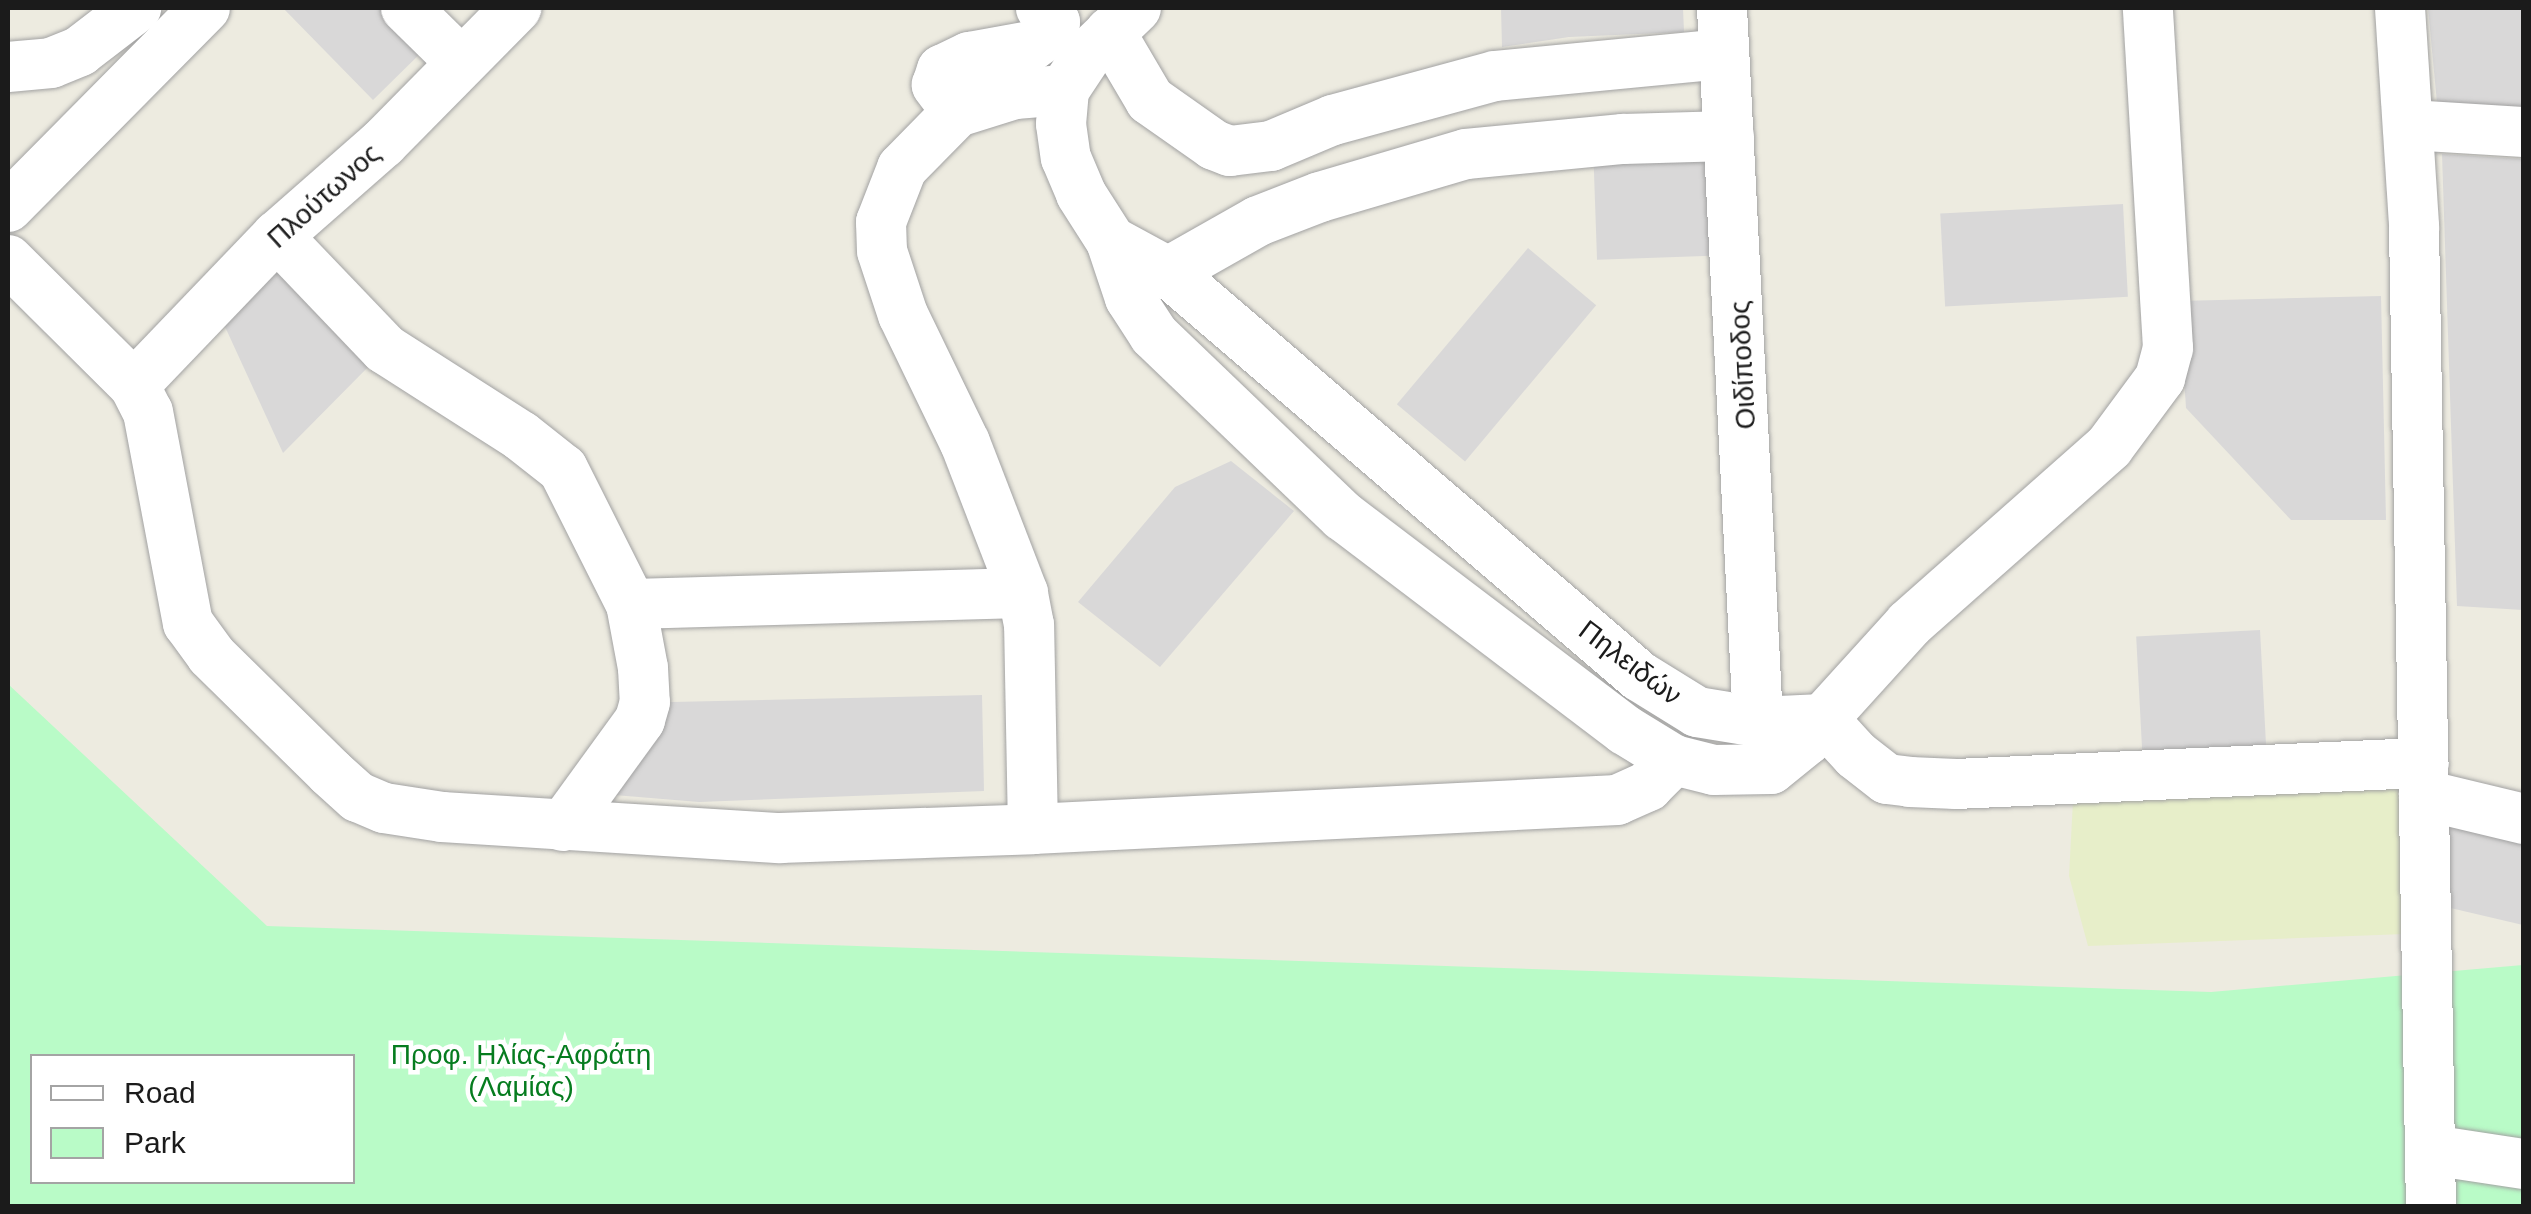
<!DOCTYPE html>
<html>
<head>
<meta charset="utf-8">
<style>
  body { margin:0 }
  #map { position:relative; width:2531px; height:1214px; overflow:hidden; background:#edebe0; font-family:Arial,sans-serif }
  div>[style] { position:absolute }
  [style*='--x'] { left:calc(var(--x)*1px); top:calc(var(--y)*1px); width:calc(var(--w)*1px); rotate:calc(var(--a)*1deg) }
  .residential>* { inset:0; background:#d9d8d8; transform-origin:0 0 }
  .farmland>* { inset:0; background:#e7eec9 }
  .park>* { inset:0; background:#b9fbc7 }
  .roads { filter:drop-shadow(0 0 2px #a2a2a2) drop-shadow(0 0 2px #a2a2a2) }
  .minor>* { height:50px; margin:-25px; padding:0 25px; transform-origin:25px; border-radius:25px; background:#fff }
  span { translate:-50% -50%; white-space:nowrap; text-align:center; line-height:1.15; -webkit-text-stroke:9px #fff; paint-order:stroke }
  .street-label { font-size:28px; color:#1b1b1b }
  .park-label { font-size:28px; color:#067c1f }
  .frame { position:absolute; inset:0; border:10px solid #1b1b1b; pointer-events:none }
  .legend { position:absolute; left:30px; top:1054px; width:325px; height:130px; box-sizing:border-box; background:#fff; border:2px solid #a4a4a4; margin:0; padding:12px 18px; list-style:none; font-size:30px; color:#1b1b1b }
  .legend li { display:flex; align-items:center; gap:20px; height:50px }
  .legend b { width:50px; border:2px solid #a4a4a4 }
</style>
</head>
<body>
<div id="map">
  <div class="residential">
    <i style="clip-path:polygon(283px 8px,397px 8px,433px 41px,373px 100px)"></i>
    <i style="clip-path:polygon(1501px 8px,1683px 8px,1684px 32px,1569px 37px,1502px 47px)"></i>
    <i style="clip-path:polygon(2428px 8px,2523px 8px,2523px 108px,2437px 103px)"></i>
    <i style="left:1729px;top:142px;width:113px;height:136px;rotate:88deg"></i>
    <i style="clip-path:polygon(2442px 154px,2523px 159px,2523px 610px,2457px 606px)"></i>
    <i style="left:2123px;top:204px;width:93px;height:183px;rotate:87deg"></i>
    <i style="left:1528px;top:248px;width:89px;height:204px;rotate:40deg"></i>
    <i style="clip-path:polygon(282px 256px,379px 356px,283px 453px,221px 318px)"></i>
    <i style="clip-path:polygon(2381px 296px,2386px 520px,2291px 520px,2186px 408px,2179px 301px)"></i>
    <i style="clip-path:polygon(1231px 461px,1294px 511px,1160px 667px,1078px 602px,1175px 487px)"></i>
    <i style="left:2260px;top:630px;width:126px;height:124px;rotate:87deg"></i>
    <i style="clip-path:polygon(982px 695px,984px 791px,699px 802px,566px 791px,626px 703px)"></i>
    <i style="clip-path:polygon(2443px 815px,2523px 831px,2523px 925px,2442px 906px)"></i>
  </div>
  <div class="farmland">
    <i style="clip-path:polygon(2398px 775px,2405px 934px,2088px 946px,2069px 876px,2074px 781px)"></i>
  </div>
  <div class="park">
    <i style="clip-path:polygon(evenodd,8px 684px,267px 926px,2211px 992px,2523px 965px,2523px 1206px,8px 1206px,8px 684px,32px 1056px,352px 1056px,352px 1182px,32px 1182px,32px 1056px)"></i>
  </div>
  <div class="roads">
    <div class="minor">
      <i style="--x:406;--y:8;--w:76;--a:44.5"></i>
      <i style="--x:1136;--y:8;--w:66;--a:136.2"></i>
      <i style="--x:1088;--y:54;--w:43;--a:123.7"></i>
      <i style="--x:1064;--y:90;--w:34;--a:95"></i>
      <i style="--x:1061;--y:124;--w:34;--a:82"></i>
      <i style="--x:1066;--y:158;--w:39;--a:67"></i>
      <i style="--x:1081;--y:194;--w:56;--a:57.4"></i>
      <i style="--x:1111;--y:241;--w:65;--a:28.5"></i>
      <i style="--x:1168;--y:272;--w:621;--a:40.62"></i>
      <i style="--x:1639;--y:676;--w:68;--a:31.8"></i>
      <i style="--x:1697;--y:712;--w:62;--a:9.3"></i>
      <i style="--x:1758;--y:722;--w:65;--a:-2.6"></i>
      <i style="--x:1823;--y:719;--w:128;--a:-47.8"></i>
      <i style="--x:1909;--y:624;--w:267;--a:-41.5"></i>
      <i style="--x:2109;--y:447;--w:86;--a:-53.5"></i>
      <i style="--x:2160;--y:378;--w:31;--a:-75"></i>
      <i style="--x:2168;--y:348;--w:341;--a:-93.4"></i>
      <i style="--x:1722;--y:8;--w:715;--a:87.11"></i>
      <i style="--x:2400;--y:8;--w:219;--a:86.3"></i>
      <i style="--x:2414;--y:227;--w:979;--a:89.01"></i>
      <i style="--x:1110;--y:32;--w:79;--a:59.5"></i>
      <i style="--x:1150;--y:100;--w:78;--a:35.1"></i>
      <i style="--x:1214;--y:145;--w:17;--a:21"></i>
      <i style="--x:1230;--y:151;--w:41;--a:-7"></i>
      <i style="--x:1271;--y:146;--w:67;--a:-22.8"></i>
      <i style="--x:1333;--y:120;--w:168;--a:-15.2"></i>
      <i style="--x:1495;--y:76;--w:229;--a:-5.5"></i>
      <i style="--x:8;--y:67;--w:43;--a:-5.3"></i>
      <i style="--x:51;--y:63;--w:31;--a:-22"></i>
      <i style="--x:80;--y:51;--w:71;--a:-37.5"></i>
      <i style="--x:957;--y:112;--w:34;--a:-127"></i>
      <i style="--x:937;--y:85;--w:16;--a:-72"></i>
      <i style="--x:942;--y:70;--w:30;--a:-26"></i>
      <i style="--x:969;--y:57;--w:63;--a:-10.1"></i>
      <i style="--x:1031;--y:46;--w:21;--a:-35"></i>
      <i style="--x:1048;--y:34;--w:14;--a:-60"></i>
      <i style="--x:1055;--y:22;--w:20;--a:-135"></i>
      <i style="--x:2410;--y:125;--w:114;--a:3.5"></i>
      <i style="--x:8;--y:207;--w:280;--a:-45.3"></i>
      <i style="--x:277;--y:236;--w:156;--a:46.3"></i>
      <i style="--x:385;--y:349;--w:161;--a:32.6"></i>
      <i style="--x:521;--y:436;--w:53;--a:38.2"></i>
      <i style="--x:563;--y:469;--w:151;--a:63.3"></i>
      <i style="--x:631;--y:604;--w:65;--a:79.4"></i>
      <i style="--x:643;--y:668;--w:34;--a:87"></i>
      <i style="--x:645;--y:702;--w:19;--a:106"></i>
      <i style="--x:640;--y:720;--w:131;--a:126"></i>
      <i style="--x:1111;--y:241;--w:60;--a:71.6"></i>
      <i style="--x:1130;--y:298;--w:44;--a:57"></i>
      <i style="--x:1154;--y:335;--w:262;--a:43.8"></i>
      <i style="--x:1343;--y:516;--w:354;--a:37.2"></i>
      <i style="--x:1625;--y:730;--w:57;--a:31.5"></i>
      <i style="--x:1674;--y:760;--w:41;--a:14"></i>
      <i style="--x:1714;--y:770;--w:57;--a:-1"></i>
      <i style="--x:1771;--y:769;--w:46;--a:-38.9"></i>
      <i style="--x:1807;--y:740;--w:26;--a:-53"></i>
      <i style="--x:1823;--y:719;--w:49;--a:47.5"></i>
      <i style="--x:1856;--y:755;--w:39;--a:38"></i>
      <i style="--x:1887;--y:779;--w:23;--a:7"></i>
      <i style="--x:1910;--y:782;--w:46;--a:2.5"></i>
      <i style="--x:1956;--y:784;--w:468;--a:-2.6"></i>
      <i style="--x:8;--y:260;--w:177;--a:44.8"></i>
      <i style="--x:134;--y:385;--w:30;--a:63"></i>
      <i style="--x:148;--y:412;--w:215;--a:79.3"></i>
      <i style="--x:188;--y:623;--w:39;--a:54"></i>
      <i style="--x:211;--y:655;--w:168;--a:44.5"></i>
      <i style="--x:331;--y:773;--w:36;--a:42"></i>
      <i style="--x:358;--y:797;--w:28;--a:23"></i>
      <i style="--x:384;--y:808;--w:59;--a:8.8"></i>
      <i style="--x:442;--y:817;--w:339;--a:3.6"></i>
      <i style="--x:780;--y:838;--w:253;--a:-2"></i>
      <i style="--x:1033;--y:829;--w:585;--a:-2.84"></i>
      <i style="--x:1617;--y:800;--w:34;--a:-24"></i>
      <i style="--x:1648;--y:786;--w:37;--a:-45"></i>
      <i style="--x:1168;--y:272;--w:103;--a:-29.5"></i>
      <i style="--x:1258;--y:221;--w:66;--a:-21.2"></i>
      <i style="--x:1320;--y:197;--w:152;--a:-16.4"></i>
      <i style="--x:1466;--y:154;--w:158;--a:-5.5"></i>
      <i style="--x:1623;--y:139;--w:106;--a:-1.6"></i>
      <i style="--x:134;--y:385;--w:207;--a:-46.2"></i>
      <i style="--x:277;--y:236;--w:141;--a:-41.3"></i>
      <i style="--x:383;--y:143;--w:190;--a:-45.4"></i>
      <i style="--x:631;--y:604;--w:392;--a:-1.6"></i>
      <i style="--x:2424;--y:795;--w:103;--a:13.5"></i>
      <i style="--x:1033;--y:829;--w:204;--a:-91.1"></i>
      <i style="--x:1029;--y:625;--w:33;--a:-101"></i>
      <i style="--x:1023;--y:593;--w:161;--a:-111.1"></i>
      <i style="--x:965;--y:443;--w:142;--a:-115.8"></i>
      <i style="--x:903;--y:315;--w:67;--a:-108.2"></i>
      <i style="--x:882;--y:251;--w:29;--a:-92"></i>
      <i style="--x:881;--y:222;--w:58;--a:-68.7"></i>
      <i style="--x:902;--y:168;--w:78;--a:-45.5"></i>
      <i style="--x:957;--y:112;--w:61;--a:-17.2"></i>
      <i style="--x:1015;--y:94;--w:49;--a:-4.7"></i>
      <i style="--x:2431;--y:1150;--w:94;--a:8.6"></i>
    </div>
  </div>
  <div class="street-label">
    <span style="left:324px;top:196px;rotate:-42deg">Πλούτωνος</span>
    <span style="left:1743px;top:365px;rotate:-93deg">Οιδίποδος</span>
    <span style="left:1630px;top:663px;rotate:37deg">Πηλειδών</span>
  </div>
  <div class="park-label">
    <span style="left:521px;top:1071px">Προφ. Ηλίας-Αφράτη<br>(Λαμίας)</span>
  </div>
  <div class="frame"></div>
  <ul class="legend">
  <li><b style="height:12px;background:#fff"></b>Road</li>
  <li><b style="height:28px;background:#b9fbc7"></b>Park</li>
  </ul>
</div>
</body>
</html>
